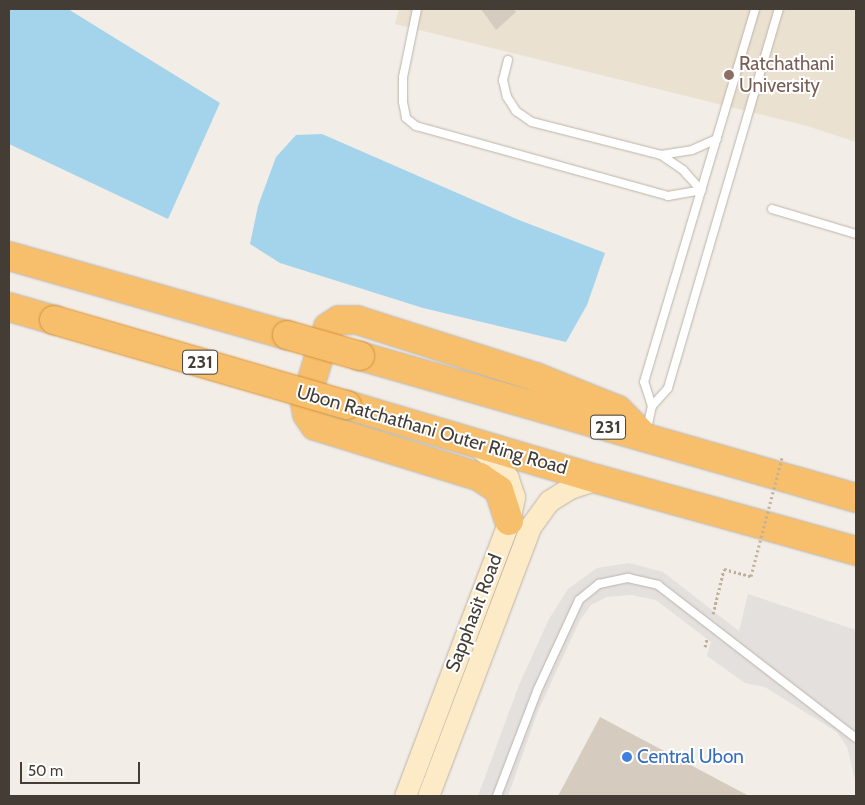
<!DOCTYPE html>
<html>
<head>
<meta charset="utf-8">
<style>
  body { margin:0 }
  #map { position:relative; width:865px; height:805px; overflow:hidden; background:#f2ede6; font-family:Cabin,sans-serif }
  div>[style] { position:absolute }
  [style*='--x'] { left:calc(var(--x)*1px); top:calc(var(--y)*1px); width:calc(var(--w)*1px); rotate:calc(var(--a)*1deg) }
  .education>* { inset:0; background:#eae1d0 }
  .parking>* { inset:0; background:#e3e0de }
  .water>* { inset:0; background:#a4d4ec }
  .building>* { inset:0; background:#d6cbbf }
  .path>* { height:3px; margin-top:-1.5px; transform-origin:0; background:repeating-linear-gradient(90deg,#beaf9b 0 2.5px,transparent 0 5px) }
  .roads { filter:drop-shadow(0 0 1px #bdb4a9) drop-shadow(0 0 1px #bdb4a9) }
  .lane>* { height:8px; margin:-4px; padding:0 4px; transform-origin:4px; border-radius:4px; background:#fff }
  .secondary>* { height:21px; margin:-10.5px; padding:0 10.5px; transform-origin:10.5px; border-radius:10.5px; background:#fcebc6 }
  .highway>* { height:28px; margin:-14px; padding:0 14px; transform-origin:14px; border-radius:14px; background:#f7bf6c }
  .path-bridge>* { height:3px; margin-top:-1.5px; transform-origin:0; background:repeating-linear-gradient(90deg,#beaf9b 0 2.5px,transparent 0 5px) }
  .bridges { filter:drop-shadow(0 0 1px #d5923c) drop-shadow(0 0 1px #d5923c) }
  .highway-bridge>* { height:28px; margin:-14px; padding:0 14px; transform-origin:14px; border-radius:14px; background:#f7bf6c }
  .dots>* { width:14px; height:14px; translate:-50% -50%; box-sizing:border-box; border:2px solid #fff; border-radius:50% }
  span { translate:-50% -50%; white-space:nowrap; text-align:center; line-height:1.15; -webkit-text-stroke:4px #fff; paint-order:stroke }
  .shield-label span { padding:1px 4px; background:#fff; border:1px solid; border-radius:4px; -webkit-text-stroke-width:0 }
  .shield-label { font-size:18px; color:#443d35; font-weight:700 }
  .education-label { font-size:19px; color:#785e54 }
  .left { translate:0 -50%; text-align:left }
  .street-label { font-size:19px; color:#443d35 }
  .shop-label { font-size:19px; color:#366cbe }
  .frame { position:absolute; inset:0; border:10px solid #443d35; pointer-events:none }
  .scale { position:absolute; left:20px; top:762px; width:120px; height:22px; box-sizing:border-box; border:2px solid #443d35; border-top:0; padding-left:6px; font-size:15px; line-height:18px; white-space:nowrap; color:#443d35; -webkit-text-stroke:4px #fff; paint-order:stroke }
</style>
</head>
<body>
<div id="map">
  <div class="education">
    <i style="clip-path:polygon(399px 9px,856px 9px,856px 142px,807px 126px,395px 24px)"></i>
  </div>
  <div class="parking">
    <i style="clip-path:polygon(629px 563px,663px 572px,739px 631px,748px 594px,856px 630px,856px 784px,847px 747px,837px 732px,765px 687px,745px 683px,707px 656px,711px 642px,656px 600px,631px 595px,607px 597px,591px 605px,580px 620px,538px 711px,508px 796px,478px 796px,519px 685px,549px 619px,568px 589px,597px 568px)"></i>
  </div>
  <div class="water">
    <i style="clip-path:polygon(9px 9px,68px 9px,220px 103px,168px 219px,9px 144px)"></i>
    <i style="clip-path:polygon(322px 134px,519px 220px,605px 253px,587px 305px,566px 342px,423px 308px,280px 263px,250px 244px,258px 206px,276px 157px,296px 135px)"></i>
  </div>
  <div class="building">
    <i style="clip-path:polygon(481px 9px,513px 9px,516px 12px,496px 30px)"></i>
    <i style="clip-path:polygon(600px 717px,749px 796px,558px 796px)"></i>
  </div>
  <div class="path">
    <i style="--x:713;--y:614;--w:46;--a:-76.3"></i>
    <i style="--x:724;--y:569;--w:28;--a:15"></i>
    <i style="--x:705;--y:647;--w:9;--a:-77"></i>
  </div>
  <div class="roads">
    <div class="lane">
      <i style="--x:417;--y:9;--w:69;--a:101.6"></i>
      <i style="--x:403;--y:77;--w:25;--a:90"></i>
      <i style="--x:403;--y:102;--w:16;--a:79"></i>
      <i style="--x:406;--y:118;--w:13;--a:39"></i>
      <i style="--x:416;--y:126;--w:262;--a:15.5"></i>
      <i style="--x:668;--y:196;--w:34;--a:-10"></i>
      <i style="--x:508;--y:60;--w:21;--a:104"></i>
      <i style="--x:503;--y:80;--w:17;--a:77"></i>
      <i style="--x:507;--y:97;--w:17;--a:57"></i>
      <i style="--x:516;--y:111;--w:19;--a:35"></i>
      <i style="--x:532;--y:122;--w:133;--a:14.3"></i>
      <i style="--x:661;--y:155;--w:27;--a:34"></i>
      <i style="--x:683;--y:170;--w:27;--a:48"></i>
      <i style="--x:661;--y:155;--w:31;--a:-9"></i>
      <i style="--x:692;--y:150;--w:27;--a:-24"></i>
      <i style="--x:772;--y:209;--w:88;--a:16.6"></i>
      <i style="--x:652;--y:406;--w:25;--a:-108"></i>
      <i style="--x:644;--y:382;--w:389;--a:-73.4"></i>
      <i style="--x:647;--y:429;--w:24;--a:-78"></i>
      <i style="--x:652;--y:406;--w:24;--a:-48"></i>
      <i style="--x:668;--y:388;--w:395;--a:-73.7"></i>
      <i style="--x:497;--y:796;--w:112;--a:-69.1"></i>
      <i style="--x:537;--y:691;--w:100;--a:-65.2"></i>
      <i style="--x:579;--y:600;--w:26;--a:-39"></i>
      <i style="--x:599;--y:584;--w:30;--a:-12"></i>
      <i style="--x:628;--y:578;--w:31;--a:13"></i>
      <i style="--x:658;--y:585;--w:250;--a:37.7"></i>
    </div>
    <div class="secondary">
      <i style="--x:405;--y:796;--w:294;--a:-69.3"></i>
      <i style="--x:509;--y:521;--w:25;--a:-78"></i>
      <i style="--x:514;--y:497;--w:20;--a:-108"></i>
      <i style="--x:508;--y:478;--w:24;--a:-128"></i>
      <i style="--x:493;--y:459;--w:22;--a:-141"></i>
      <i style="--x:428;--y:796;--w:288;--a:-69.2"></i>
      <i style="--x:530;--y:527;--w:32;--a:-54"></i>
      <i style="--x:549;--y:501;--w:25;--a:-32"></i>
      <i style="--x:570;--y:488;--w:28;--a:-18"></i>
    </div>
    <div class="highway">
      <i style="--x:9;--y:256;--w:289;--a:15.9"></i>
      <i style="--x:9;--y:307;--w:47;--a:16.1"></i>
      <i style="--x:360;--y:356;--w:516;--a:15.98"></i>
      <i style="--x:347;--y:405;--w:261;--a:16.5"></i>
      <i style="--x:597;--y:479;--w:269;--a:15.5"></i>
      <i style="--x:509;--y:521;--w:33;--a:-108"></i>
      <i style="--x:499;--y:490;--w:23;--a:-146"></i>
      <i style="--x:480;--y:477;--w:173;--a:-162.8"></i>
      <i style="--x:315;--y:426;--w:14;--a:-124"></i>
      <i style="--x:307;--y:414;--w:11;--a:-100"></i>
      <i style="--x:305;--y:403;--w:79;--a:-73.2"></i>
      <i style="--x:328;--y:327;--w:13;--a:-32"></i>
      <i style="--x:339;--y:320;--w:18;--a:0"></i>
      <i style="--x:357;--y:320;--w:188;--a:17.7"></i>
      <i style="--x:536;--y:377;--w:88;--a:21.9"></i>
      <i style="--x:618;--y:410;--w:38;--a:45"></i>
    </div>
  </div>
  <div class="path-bridge">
    <i style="--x:751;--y:576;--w:122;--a:-75.3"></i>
  </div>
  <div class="bridges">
    <div class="highway-bridge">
      <i style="--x:54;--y:320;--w:305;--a:16.2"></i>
      <i style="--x:287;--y:335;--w:76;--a:16"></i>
    </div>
  </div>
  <div class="dots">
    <i style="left:729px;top:75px;background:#8d6e63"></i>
    <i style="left:627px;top:757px;background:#3f7fe0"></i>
  </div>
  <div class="shield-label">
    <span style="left:200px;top:362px">231</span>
    <span style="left:608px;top:427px">231</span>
  </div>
  <div class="education-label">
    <span class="left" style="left:739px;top:75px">Ratchathani<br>University</span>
  </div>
  <div class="street-label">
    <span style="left:432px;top:430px;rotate:16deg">Ubon Ratchathani Outer Ring Road</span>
    <span style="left:474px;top:613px;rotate:-69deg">Sapphasit Road</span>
  </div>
  <div class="shop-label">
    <span class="left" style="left:637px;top:757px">Central Ubon</span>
  </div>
  <div class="frame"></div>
  <div class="scale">50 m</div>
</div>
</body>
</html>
